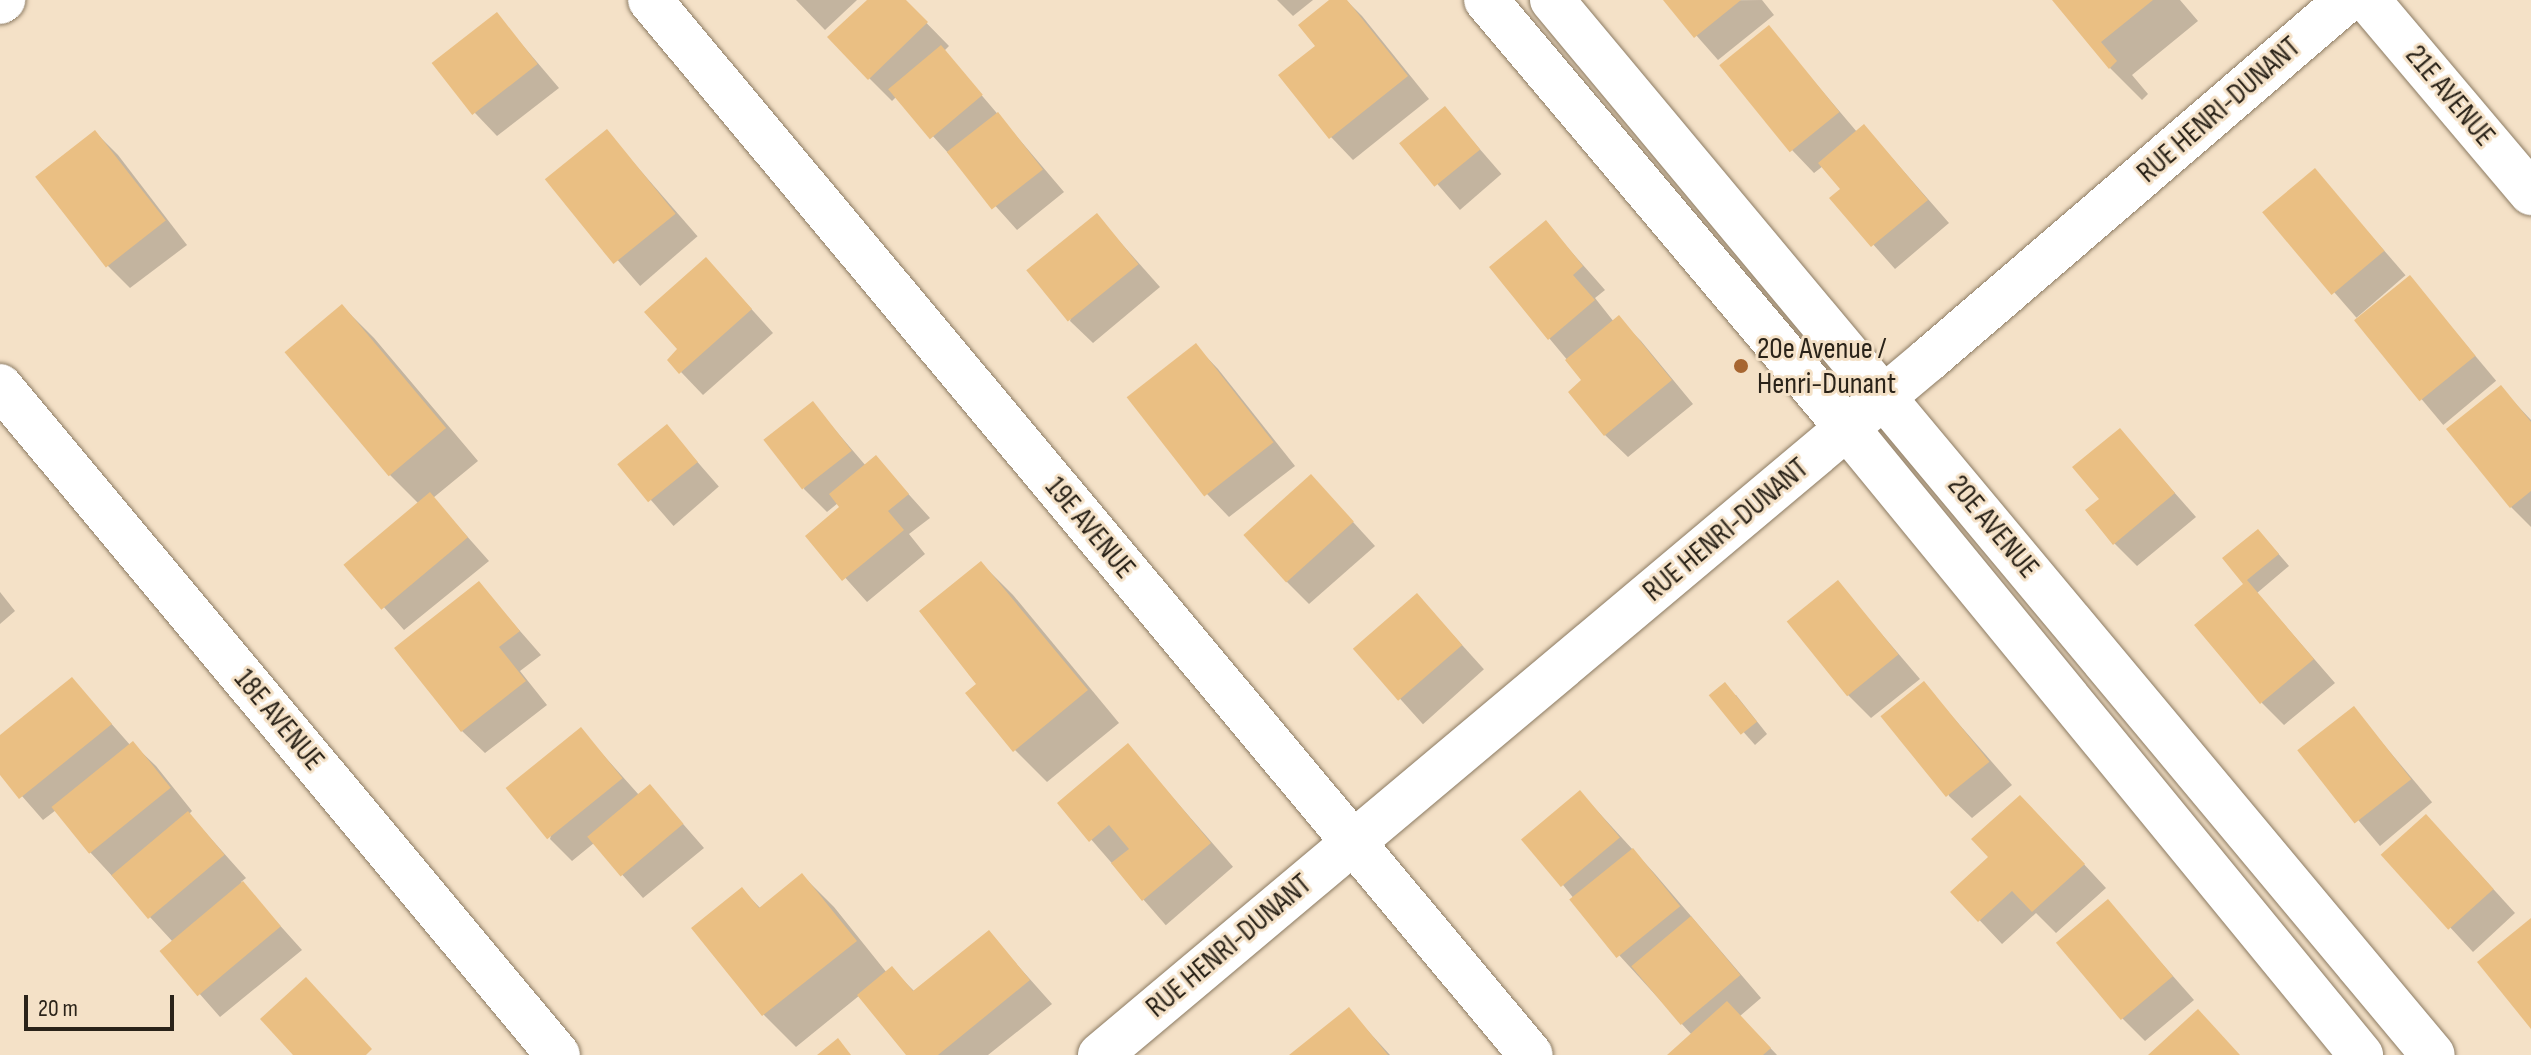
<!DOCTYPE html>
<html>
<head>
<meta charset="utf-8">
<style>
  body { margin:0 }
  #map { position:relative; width:2531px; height:1055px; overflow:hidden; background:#f4e1c7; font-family:"Sofia Sans Condensed",sans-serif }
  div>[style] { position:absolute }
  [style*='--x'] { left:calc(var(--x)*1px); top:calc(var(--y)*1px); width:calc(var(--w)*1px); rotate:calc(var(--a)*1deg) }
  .shadow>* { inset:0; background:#0003; transform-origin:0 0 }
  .building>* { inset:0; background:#eabf83; transform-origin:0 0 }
  .roads { filter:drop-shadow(0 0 2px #8c7b63) drop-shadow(0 0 2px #8c7b63) }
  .minor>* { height:44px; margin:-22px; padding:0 22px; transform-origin:22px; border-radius:22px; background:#fff }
  .dots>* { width:22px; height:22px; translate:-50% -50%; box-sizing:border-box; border:4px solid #f4e1c7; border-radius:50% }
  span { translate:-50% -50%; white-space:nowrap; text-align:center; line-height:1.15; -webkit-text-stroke:6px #f4e1c7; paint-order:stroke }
  .street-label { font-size:30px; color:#2a2319 }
  .poi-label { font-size:30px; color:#2a2319 }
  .left { translate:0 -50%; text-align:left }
  .scale { position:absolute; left:24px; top:995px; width:150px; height:36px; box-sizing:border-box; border:4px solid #2a2319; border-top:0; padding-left:10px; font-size:24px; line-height:28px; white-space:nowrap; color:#2a2319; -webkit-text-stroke:6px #f4e1c7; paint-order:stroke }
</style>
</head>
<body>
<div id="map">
  <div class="shadow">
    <i style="clip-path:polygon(796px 0,857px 0,825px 30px)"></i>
    <i style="clip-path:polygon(869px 0,904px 0,949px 46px,944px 51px,1064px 192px,1017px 230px,897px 96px,892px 101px,869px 78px)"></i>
    <i style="clip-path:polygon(1277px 0,1313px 0,1293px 16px)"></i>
    <i style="clip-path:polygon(1332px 0,1346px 0,1362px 16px,1429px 99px,1353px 160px,1331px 137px)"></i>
    <i style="clip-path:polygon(1762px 0,1774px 15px,1718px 60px,1666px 1px)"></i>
    <i style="clip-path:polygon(2055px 0,2180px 0,2198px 21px,2132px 75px,2148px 94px,2142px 100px,2110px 68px)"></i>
    <i style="clip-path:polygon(497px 15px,559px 88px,497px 136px,475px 113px)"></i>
    <i style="clip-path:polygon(1769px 28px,1857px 132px,1864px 126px,1949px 223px,1895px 269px,1832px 198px,1843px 189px,1823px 166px,1814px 173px,1792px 150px)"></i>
    <i style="left:1445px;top:109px;width:86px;height:55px;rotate:49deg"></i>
    <i style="clip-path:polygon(95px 132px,118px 155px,187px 245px,130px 288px,108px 266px,38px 176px)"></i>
    <i style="left:607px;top:132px;width:138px;height:76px;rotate:49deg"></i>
    <i style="left:2315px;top:171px;width:138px;height:65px;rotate:49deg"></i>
    <i style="clip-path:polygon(1097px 216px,1160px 287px,1093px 343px,1070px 321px)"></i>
    <i style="clip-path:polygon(1546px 223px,1605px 290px,1595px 298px,1614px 322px,1618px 318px,1641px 341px,1693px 404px,1628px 457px,1605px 435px,1584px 380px,1549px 338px)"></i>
    <i style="left:2410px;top:278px;width:134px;height:69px;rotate:50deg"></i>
    <i style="clip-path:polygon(728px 283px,773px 333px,703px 395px,681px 372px)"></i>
    <i style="clip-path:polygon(342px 306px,374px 338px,478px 461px,433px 498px,489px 561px,404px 630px,346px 564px,419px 504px,390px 475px)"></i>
    <i style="clip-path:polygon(1196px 346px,1218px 369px,1295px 466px,1229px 517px,1207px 494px,1130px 398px)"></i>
    <i style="clip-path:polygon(2500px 387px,2531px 420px,2531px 527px,2511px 507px)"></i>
    <i style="clip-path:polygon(813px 404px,866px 466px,876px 458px,930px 518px,909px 534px,925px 554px,867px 602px,808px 536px,842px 508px,838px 503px,827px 512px,804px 489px)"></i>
    <i style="left:667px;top:427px;width:79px;height:60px;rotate:49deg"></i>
    <i style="clip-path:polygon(2120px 431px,2196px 517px,2137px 566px,2114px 543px,2102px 499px)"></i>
    <i style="clip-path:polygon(1311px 476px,1375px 546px,1309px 604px,1286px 581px)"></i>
    <i style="clip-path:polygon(2269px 543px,2289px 566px,2257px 593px,2335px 683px,2284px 725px,2262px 703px,2246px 584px,2225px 558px)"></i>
    <i style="clip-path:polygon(981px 563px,1013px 595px,1119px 723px,1047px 782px,1015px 750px,978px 684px)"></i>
    <i style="clip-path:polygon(1838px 583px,1920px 679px,1871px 718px,1848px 695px)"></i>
    <i style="clip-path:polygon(479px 584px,541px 655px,520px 671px,547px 705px,485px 753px,462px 731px,397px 648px)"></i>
    <i style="clip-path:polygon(0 592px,15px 611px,0 624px)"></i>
    <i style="left:1417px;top:595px;width:100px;height:82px;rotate:48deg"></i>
    <i style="clip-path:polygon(72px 679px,131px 746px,133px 744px,156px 766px,192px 811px,189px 814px,246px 878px,241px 882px,302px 950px,220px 1017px,162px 951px,173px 942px,90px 852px,56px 810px,43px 820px,0 771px,0 737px)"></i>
    <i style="clip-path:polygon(1924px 684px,2012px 785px,1972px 818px,1949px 796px)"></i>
    <i style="clip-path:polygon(1711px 695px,1736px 695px,1767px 734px,1755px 745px)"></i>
    <i style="left:2353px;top:708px;width:123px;height:68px;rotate:50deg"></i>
    <i style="clip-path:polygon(581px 730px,639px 795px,650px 786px,704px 848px,643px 898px,594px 843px,572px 861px,550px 839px)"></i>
    <i style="left:1128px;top:746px;width:160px;height:89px;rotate:49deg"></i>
    <i style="clip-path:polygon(1580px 792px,1655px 874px,1761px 998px,1740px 1016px,1777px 1055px,1670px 1055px,1692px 1035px,1619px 955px,1563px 885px)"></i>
    <i style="clip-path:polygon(2043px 820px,2106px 888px,2056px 933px,2036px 913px,2002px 944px,1953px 892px)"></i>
    <i style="clip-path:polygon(2448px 839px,2515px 913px,2473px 952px,2383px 855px)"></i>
    <i style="clip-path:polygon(802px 875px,834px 907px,887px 973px,892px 969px,915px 992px,989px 933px,1052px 1004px,988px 1055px,908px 1055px,860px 995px,796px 1047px,764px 1015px,693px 928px,742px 889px,761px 909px)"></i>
    <i style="clip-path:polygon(2108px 902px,2194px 1000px,2145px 1041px,2122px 1018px)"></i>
    <i style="clip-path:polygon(1348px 1009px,1390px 1055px,1292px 1055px)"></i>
  </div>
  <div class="building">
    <i style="clip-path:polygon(867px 0,906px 0,928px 22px,868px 80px,827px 37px)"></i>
    <i style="clip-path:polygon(1329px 0,1347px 0,1408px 76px,1329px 139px,1278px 75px,1315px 46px,1298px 25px)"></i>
    <i style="clip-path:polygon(1663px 0,1741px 0,1694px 38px)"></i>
    <i style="clip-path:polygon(2052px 0,2153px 0,2101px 42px,2117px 61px,2109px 69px)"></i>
    <i style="left:497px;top:12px;width:66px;height:83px;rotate:52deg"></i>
    <i style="left:1769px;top:25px;width:112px;height:64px;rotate:51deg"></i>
    <i style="left:941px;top:45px;width:65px;height:69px;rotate:50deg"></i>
    <i style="left:1445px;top:106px;width:56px;height:59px;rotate:51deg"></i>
    <i style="left:998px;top:112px;width:73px;height:65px;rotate:52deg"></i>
    <i style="clip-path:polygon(1864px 124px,1928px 200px,1871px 247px,1829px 198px,1840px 189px,1818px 163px)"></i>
    <i style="left:607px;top:129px;width:109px;height:80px;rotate:51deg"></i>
    <i style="left:95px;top:130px;width:115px;height:76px;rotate:52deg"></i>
    <i style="left:2315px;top:168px;width:108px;height:69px;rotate:50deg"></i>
    <i style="left:1097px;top:213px;width:66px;height:91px;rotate:51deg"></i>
    <i style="clip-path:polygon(1546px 220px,1583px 266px,1573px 275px,1595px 300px,1548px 340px,1489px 267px)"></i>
    <i style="clip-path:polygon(706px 257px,752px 309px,679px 374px,667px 360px,677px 349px,644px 312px)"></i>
    <i style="left:2410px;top:275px;width:104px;height:72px;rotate:51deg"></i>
    <i style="left:342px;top:304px;width:162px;height:75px;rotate:50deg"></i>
    <i style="clip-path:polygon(1619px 315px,1672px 380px,1604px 436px,1568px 392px,1581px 380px,1565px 360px)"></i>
    <i style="left:1196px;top:343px;width:126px;height:88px;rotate:52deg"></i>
    <i style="clip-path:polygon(2501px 385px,2531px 422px,2531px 491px,2510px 508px,2446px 429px)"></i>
    <i style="left:813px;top:401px;width:63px;height:63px;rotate:52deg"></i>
    <i style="left:667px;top:424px;width:49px;height:64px;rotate:51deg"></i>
    <i style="clip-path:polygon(2120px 428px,2175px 493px,2113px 545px,2085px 510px,2099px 499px,2072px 467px)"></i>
    <i style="clip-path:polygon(876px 455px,909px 494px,888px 511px,904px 530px,842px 581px,805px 536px,839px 507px,829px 494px)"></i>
    <i style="left:1311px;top:474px;width:64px;height:91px;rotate:48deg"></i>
    <i style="left:430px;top:492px;width:59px;height:113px;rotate:50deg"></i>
    <i style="clip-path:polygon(2258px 529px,2279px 554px,2247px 580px,2314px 659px,2260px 704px,2194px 625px,2243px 584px,2222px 558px)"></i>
    <i style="clip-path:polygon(981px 561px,1088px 690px,1013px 752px,965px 693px,976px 684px,919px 611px)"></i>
    <i style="left:1838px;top:580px;width:96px;height:66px;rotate:51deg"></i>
    <i style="clip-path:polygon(479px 581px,520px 631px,499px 647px,526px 681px,461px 732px,394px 648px)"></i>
    <i style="left:1417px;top:593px;width:69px;height:85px;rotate:49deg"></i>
    <i style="clip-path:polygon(72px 677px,112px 724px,19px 799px,0 775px,0 735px)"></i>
    <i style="left:1924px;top:681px;width:104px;height:56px;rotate:51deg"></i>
    <i style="left:1725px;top:682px;width:51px;height:21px;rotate:51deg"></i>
    <i style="left:2354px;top:706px;width:93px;height:72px;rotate:52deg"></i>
    <i style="left:581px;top:727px;width:66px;height:97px;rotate:51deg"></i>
    <i style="left:133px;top:741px;width:60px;height:105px;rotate:51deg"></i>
    <i style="clip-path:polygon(1128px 743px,1211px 843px,1142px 901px,1111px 863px,1129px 849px,1109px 825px,1089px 842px,1057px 803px)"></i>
    <i style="left:650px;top:784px;width:52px;height:82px;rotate:50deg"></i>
    <i style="left:1580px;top:790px;width:62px;height:77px;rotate:50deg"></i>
    <i style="clip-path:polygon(2020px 795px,2085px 864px,2032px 912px,2012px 891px,1978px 922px,1950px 892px,1988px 857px,1971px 839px)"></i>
    <i style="left:188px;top:811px;width:57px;height:100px;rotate:50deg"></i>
    <i style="left:2426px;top:814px;width:101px;height:61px;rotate:48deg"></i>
    <i style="left:1633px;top:848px;width:75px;height:82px;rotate:51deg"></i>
    <i style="clip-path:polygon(802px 873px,857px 941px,762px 1016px,691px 928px,742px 887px,759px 908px)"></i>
    <i style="left:243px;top:881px;width:59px;height:109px;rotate:50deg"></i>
    <i style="left:2108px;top:899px;width:101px;height:68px;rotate:50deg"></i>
    <i style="left:1691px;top:916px;width:77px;height:78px;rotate:50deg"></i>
    <i style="clip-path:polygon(2531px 918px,2531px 1029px,2477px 962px)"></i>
    <i style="clip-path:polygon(989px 930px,1030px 980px,938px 1055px,906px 1055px,857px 995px,892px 966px,913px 991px)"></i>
    <i style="clip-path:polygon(306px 977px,372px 1049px,366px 1055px,293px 1055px,260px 1019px)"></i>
    <i style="clip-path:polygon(1727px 1001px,1771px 1048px,1763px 1055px,1667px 1055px)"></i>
    <i style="clip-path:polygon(1349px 1007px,1388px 1055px,1289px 1055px)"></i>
    <i style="clip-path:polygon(2198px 1009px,2240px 1055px,2148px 1055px)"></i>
    <i style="clip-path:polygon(838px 1038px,851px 1055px,817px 1055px)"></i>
  </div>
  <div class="roads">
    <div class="minor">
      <i style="--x:650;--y:0;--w:1374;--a:50.14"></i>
      <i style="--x:1486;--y:0;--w:560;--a:49.85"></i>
      <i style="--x:1847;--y:428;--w:811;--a:50.66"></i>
      <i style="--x:1552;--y:0;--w:1374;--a:50.14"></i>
      <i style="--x:2368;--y:0;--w:253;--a:49.8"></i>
      <i style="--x:0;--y:2;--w:4;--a:-34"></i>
      <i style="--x:0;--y:386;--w:871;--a:50.17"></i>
      <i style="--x:1100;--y:1055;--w:1081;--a:-40.01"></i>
      <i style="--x:1928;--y:360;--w:552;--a:-40.67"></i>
    </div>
  </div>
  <div class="dots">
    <i style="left:1741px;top:366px;background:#a76631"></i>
  </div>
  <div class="street-label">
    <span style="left:2450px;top:96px;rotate:50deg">21E AVENUE</span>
    <span style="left:2219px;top:110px;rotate:-41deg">RUE HENRI-DUNANT</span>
    <span style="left:1993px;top:527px;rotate:50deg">20E AVENUE</span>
    <span style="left:1090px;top:528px;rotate:50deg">19E AVENUE</span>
    <span style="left:1726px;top:530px;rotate:-40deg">RUE HENRI-DUNANT</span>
    <span style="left:279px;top:720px;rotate:50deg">18E AVENUE</span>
    <span style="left:1229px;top:946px;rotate:-40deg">RUE HENRI-DUNANT</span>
  </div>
  <div class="poi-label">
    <span class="left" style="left:1757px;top:366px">20e Avenue /<br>Henri-Dunant</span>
  </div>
  <div class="scale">20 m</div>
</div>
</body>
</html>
